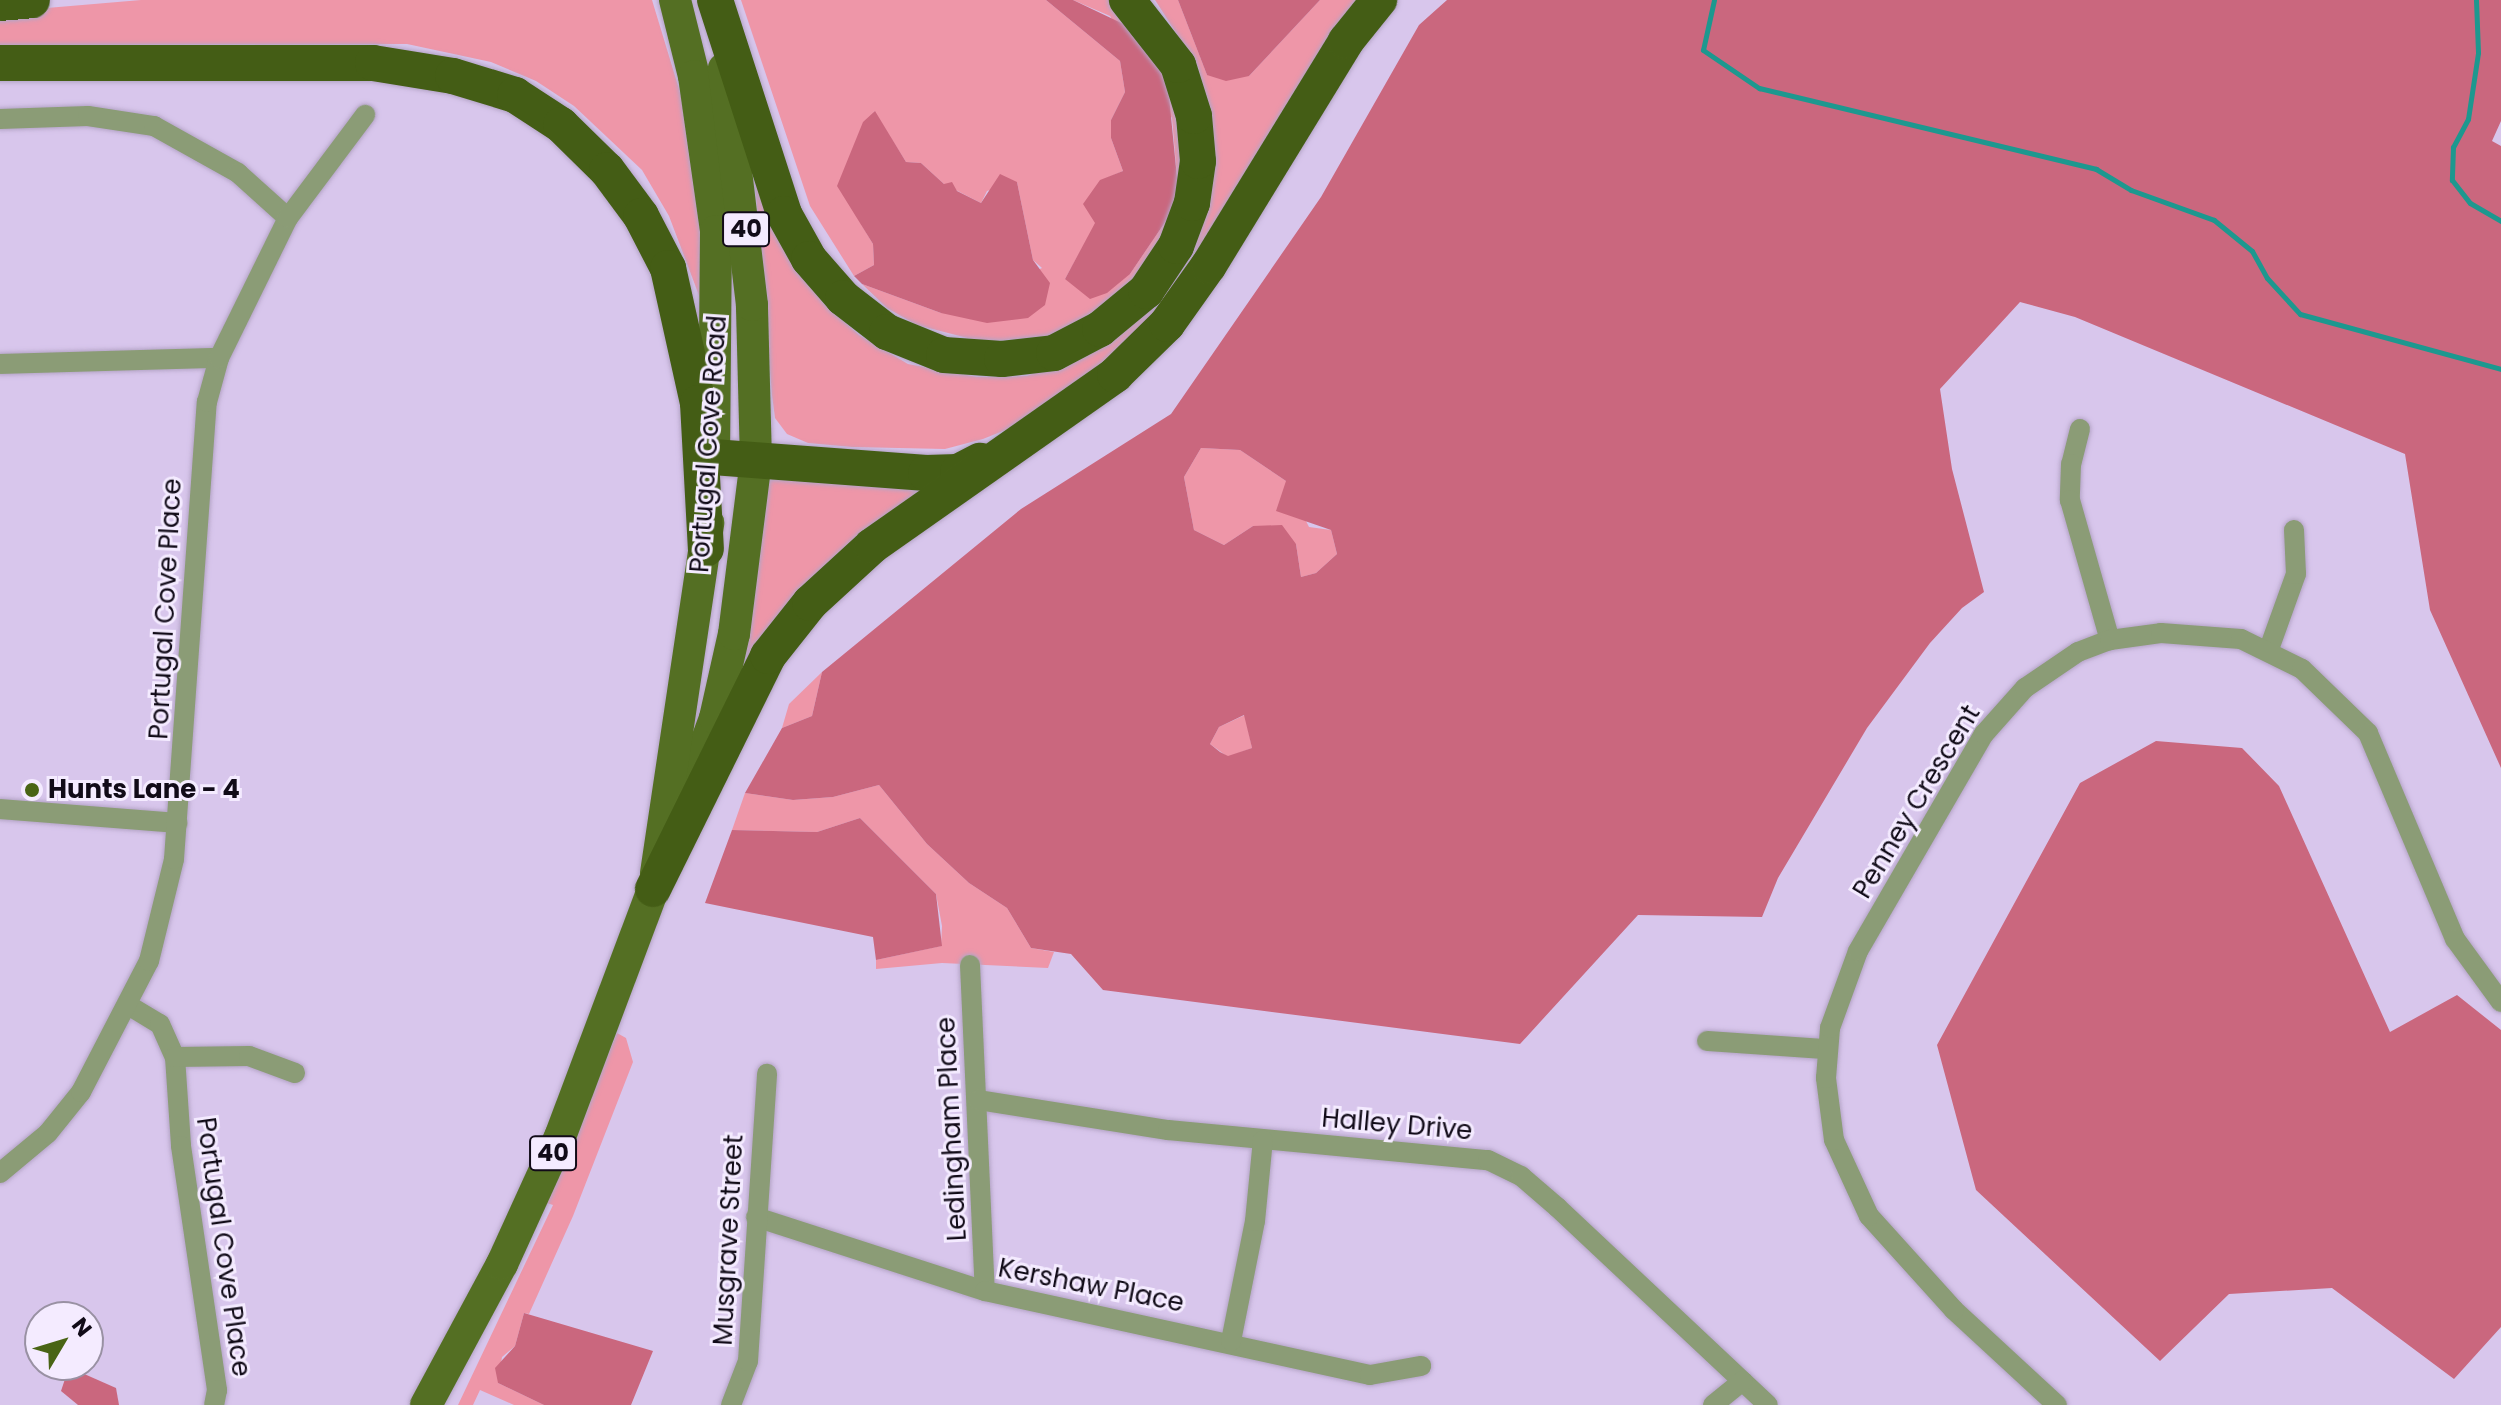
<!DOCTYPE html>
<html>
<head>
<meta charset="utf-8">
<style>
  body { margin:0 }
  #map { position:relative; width:2501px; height:1405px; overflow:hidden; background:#d8c6ec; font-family:Poppins,sans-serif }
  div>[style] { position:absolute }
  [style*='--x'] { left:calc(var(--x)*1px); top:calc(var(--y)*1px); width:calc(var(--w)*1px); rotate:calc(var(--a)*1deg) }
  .green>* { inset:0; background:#ee96a8 }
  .forest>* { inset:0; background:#ca677e }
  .stream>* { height:5px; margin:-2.5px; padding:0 2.5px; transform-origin:2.5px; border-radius:2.5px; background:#1d988f }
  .roads { filter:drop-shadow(0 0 2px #b4a4c6) drop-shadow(0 0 2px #b4a4c6) }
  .street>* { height:20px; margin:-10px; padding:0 10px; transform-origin:10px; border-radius:10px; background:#8b9c76 }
  .primary>* { height:32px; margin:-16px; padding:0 16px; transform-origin:16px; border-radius:16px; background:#546f23 }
  .highway>* { height:36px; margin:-18px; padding:0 18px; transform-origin:18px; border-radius:18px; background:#445d15 }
  .dots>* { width:22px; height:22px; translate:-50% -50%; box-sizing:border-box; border:4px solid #f4ebff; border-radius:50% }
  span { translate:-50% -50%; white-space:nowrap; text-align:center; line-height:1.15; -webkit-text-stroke:6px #f4ebff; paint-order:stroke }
  .shield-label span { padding:2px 6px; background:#f4ebff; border:2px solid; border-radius:6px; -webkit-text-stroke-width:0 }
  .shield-label { font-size:24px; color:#110b18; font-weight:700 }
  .street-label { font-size:26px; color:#110b18 }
  .poi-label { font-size:26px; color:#110b18; font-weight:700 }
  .left { translate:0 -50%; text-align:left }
  .north { position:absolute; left:24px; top:1301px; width:80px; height:80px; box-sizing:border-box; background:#f4ebff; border:2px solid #9991a3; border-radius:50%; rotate:52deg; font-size:22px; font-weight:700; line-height:32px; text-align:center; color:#110b18 }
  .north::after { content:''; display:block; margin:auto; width:28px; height:36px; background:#496415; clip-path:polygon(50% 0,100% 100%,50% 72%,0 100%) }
</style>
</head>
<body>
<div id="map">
  <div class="green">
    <i style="clip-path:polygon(141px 0,652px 0,686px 112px,701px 210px,703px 306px,669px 216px,642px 170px,574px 106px,536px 81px,491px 62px,407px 44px,0 45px,0 12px)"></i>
    <i style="clip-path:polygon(741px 0,1046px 0,1120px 61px,1125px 92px,1111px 120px,1111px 138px,1123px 171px,1100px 181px,1096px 223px,1065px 279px,1130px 274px,1172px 212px,1167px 231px,1119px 298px,1050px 336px,983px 342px,917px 325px,887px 308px,862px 284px,941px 313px,1042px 268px,1033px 260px,1017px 182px,987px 191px,981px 203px,944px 184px,921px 163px,906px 162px,874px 111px,861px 224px,873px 244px,874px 265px,854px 276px,810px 206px)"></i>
    <i style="clip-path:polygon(1073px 0,1117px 0,1162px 52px,1183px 150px,1178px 188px,1172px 118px,1110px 16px)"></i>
    <i style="clip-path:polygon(1155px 0,1178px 0,1207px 75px,1249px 76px,1320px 0,1356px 0,1186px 282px,1110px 360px,1008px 429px,983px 439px,945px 449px,852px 447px,808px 443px,787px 434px,775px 418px,772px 395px,751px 131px,787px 251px,823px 303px,859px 335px,908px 364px,977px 377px,1027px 376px,1072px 358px,1149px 302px,1211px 113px,1198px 67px)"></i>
    <i style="clip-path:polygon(1201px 448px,1240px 450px,1286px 481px,1309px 527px,1331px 530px,1337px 554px,1316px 573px,1301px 577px,1296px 544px,1253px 526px,1224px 545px,1194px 530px,1184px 477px)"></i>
    <i style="clip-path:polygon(769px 469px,952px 481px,745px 681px,739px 651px)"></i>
    <i style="clip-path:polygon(822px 672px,812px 716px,782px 728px,789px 704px)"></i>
    <i style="clip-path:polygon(1245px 715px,1252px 748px,1228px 757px,1210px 744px,1219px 727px)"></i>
    <i style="clip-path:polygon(879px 785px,927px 844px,969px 883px,1007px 908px,1031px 948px,1054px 952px,1048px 968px,942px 963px,876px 969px,876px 960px,941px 946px,942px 926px,936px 894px,860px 818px,817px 832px,732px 830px,745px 793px,793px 800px,833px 797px)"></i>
    <i style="clip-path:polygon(617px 1033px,626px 1038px,633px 1062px,573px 1216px,529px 1314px,524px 1313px,515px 1346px,502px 1357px,498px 1383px,544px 1405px,514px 1405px,480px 1390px,473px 1405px,458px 1405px,553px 1205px,547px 1203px)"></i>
  </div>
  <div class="forest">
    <i style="clip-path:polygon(1046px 0,1073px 0,1136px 30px,1157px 50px,1168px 86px,1178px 188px,1172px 212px,1130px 274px,1107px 293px,1090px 299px,1065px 279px,1095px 223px,1083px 204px,1100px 180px,1123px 171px,1111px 138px,1111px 120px,1125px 92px,1120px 61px)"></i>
    <i style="clip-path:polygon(1178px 0,1320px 0,1249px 76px,1226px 81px,1207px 75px)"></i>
    <i style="clip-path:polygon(evenodd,1447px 0,2501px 0,2501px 121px,2492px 141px,2501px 146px,2501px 768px,2430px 610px,2405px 454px,2075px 317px,2020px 302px,1940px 389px,1952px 469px,1984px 592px,1962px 608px,1930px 643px,1867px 728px,1778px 878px,1762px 917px,1638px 915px,1520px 1044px,1103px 990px,1071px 954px,1031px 948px,1007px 908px,969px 883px,927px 844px,879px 785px,833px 797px,793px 800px,745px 793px,782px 728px,812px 716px,822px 672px,1021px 509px,1171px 414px,1321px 197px,1419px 25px,1447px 0,1201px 448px,1240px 450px,1286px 481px,1276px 511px,1331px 530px,1337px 554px,1316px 573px,1301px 577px,1296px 544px,1282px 525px,1253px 526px,1224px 545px,1194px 530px,1184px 477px,1201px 448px,1447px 0,1244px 715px,1252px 748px,1228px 756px,1220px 752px,1210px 744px,1219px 727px,1244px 715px)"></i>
    <i style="clip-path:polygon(875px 111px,906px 162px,921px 163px,944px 184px,952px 182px,957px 191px,981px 203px,1000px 174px,1017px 182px,1033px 260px,1050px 283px,1045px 305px,1028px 318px,987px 323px,941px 313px,862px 284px,854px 276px,874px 265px,873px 244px,837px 186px,863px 122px)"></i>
    <i style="clip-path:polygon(2156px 741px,2242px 748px,2279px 786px,2390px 1032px,2457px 995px,2501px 1030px,2501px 1327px,2454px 1379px,2332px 1288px,2229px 1294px,2160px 1361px,1976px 1190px,1937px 1045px,2080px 783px)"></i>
    <i style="clip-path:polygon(860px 818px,936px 894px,942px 946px,876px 960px,873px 937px,705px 903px,732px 830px,817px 832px)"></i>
    <i style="clip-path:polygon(524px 1313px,653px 1351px,631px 1405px,544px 1405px,498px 1383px,495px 1368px,515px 1346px)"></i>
    <i style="clip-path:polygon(82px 1373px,116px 1388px,119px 1405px,78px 1405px,61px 1391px,65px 1379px)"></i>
  </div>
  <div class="stream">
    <i style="--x:1714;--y:0;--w:51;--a:102.4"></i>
    <i style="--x:1703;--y:50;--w:68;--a:34.2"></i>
    <i style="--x:1759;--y:88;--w:347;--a:13.5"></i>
    <i style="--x:2096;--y:169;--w:41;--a:31"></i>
    <i style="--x:2131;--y:190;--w:88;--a:19.9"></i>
    <i style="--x:2214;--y:220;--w:49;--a:39.2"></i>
    <i style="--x:2252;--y:251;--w:31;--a:61"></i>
    <i style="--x:2267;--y:278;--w:49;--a:47.5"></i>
    <i style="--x:2300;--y:314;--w:208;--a:15.3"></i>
    <i style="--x:2476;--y:0;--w:53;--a:87.8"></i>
    <i style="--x:2478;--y:53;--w:67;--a:98.6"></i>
    <i style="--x:2468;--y:119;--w:32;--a:118"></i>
    <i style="--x:2453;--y:147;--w:33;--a:92"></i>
    <i style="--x:2452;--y:180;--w:29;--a:52"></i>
    <i style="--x:2470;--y:203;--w:36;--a:30"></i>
  </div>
  <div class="roads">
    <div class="street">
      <i style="--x:0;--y:119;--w:88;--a:-2"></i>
      <i style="--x:88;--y:116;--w:67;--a:8.6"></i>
      <i style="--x:154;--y:126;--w:96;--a:29.2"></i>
      <i style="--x:238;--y:173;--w:67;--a:42"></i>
      <i style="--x:0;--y:364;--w:219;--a:-1.6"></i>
      <i style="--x:2080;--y:429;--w:36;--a:104"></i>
      <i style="--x:2071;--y:464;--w:36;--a:92"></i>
      <i style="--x:2070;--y:500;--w:146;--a:74.1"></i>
      <i style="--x:2269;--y:649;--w:80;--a:-70.2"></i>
      <i style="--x:2296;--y:574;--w:44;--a:-92.6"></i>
      <i style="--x:0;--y:809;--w:178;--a:4.5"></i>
      <i style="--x:970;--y:965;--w:326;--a:87.4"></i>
      <i style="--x:128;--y:1005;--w:37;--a:31"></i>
      <i style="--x:160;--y:1024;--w:36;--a:66"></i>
      <i style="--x:175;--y:1057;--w:89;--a:86.1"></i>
      <i style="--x:181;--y:1146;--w:247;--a:81.6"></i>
      <i style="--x:217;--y:1390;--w:15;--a:101"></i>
      <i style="--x:1707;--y:1041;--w:118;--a:3.9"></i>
      <i style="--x:175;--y:1057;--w:74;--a:-0.8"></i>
      <i style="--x:249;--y:1056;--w:49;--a:20.3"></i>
      <i style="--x:978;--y:1100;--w:192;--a:9"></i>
      <i style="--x:1168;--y:1130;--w:321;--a:5.4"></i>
      <i style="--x:1488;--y:1160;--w:37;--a:26"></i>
      <i style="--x:1521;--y:1176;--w:48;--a:40.7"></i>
      <i style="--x:1557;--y:1207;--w:289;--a:43.2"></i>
      <i style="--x:0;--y:1173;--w:62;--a:-39.8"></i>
      <i style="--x:48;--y:1133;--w:53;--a:-51.2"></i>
      <i style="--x:81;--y:1092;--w:148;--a:-62.6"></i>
      <i style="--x:149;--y:961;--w:105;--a:-76.2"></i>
      <i style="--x:174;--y:859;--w:458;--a:-85.9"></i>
      <i style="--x:207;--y:402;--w:46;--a:-74.7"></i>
      <i style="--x:219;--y:358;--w:156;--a:-63.8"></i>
      <i style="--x:288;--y:218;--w:129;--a:-53.2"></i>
      <i style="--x:756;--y:1217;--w:241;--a:17.9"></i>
      <i style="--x:985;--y:1291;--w:394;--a:12.3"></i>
      <i style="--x:1370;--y:1375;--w:52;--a:-10"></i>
      <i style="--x:1231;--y:1341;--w:122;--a:-78.7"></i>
      <i style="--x:1255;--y:1221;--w:81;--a:-84.4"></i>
      <i style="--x:731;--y:1405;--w:47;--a:-68.9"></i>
      <i style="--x:748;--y:1361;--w:288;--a:-86.2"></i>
      <i style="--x:1713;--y:1405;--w:38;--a:-39"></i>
      <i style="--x:2057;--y:1405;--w:140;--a:-137.3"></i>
      <i style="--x:1954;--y:1310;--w:127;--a:-132.1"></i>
      <i style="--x:1869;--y:1216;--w:84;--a:-114.7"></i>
      <i style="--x:1834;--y:1140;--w:63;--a:-97.4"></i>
      <i style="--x:1826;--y:1078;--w:50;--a:-85.4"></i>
      <i style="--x:1830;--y:1028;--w:82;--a:-70"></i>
      <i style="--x:1858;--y:951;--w:251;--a:-59.9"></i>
      <i style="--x:1984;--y:734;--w:62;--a:-48.3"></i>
      <i style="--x:2025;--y:688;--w:64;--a:-34.2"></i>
      <i style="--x:2078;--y:652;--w:34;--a:-21"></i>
      <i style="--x:2110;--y:640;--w:51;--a:-7.8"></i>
      <i style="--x:2161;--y:633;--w:80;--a:4.3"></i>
      <i style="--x:2241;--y:639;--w:68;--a:26.2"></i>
      <i style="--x:2302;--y:669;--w:92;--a:44.1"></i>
      <i style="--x:2368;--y:733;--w:224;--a:67.1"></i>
      <i style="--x:2455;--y:939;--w:78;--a:53.9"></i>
    </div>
    <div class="primary">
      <i style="--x:675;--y:0;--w:78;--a:76"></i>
      <i style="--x:694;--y:76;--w:157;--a:81.9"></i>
      <i style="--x:716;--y:231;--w:210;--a:90.5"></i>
      <i style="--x:692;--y:781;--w:67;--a:-69.9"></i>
      <i style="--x:715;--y:718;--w:86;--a:-77.3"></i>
      <i style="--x:734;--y:634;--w:174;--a:-82.8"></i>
      <i style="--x:756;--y:461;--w:156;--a:-91.5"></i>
      <i style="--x:752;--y:305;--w:238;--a:-96.8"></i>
      <i style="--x:656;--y:873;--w:354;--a:-81.5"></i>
      <i style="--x:426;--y:1405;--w:160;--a:-61.7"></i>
      <i style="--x:502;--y:1264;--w:140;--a:-65.5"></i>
      <i style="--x:560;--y:1137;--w:290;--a:-69.4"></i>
    </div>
    <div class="highway">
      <i style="--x:715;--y:0;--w:225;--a:72.1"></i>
      <i style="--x:784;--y:214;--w:51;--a:60.9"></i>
      <i style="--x:809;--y:259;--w:52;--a:48.9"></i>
      <i style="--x:843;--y:298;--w:56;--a:37.7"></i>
      <i style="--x:887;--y:332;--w:61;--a:22"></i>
      <i style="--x:944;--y:355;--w:58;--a:3.9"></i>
      <i style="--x:1002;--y:359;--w:52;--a:-6.6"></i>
      <i style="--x:1054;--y:353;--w:52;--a:-27.6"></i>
      <i style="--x:1100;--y:329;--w:60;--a:-39.6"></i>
      <i style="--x:1146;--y:291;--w:54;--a:-56.3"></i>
      <i style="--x:1176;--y:246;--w:46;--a:-69.6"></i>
      <i style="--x:1192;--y:203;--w:42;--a:-81.9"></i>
      <i style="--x:1198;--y:161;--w:45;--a:-95.1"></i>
      <i style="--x:1194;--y:116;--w:53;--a:-107.4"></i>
      <i style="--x:1178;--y:65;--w:83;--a:-128.1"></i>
      <i style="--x:0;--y:3;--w:32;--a:-5"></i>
      <i style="--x:0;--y:63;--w:373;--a:0"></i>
      <i style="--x:373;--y:63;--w:81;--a:9.2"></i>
      <i style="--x:453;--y:76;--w:65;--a:17"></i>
      <i style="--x:515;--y:95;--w:55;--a:33.1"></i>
      <i style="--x:561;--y:125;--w:64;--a:44.4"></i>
      <i style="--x:607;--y:170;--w:57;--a:53.5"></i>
      <i style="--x:641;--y:216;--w:59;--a:62.6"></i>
      <i style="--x:668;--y:268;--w:138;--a:77.5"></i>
      <i style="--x:698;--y:403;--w:146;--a:86.9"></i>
      <i style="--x:713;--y:457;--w:214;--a:4.3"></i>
      <i style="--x:926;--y:473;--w:32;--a:-2"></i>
      <i style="--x:958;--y:472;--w:25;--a:-27"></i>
      <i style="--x:653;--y:889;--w:260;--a:-63.7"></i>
      <i style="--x:768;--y:656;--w:68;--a:-51.6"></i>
      <i style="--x:810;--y:603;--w:84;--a:-42.6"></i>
      <i style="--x:872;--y:546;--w:297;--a:-35.1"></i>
      <i style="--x:1115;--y:375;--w:73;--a:-44.4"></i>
      <i style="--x:1167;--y:324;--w:72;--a:-54.6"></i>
      <i style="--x:1209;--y:265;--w:263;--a:-58.5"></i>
      <i style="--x:1346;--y:41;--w:53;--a:-51.2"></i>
    </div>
  </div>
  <div class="dots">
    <i style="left:32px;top:790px;background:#496415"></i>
  </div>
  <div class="shield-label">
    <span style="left:746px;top:229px">40</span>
    <span style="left:553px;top:1153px">40</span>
  </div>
  <div class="street-label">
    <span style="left:709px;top:444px;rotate:-86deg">Portugal Cove Road</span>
    <span style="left:166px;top:609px;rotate:-87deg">Portugal Cove Place</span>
    <span style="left:1917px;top:802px;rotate:-59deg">Penney Crescent</span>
    <span style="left:1397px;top:1125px;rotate:5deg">Halley Drive</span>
    <span style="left:952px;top:1129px;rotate:-93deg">Ledingham Place</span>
    <span style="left:729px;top:1240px;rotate:-87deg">Musgrave Street</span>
    <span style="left:223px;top:1247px;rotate:82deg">Portugal Cove Place</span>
    <span style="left:1091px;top:1286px;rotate:11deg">Kershaw Place</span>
  </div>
  <div class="poi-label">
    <span class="left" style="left:48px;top:790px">Hunts Lane - 4</span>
  </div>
  <div class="north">N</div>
</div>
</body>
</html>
